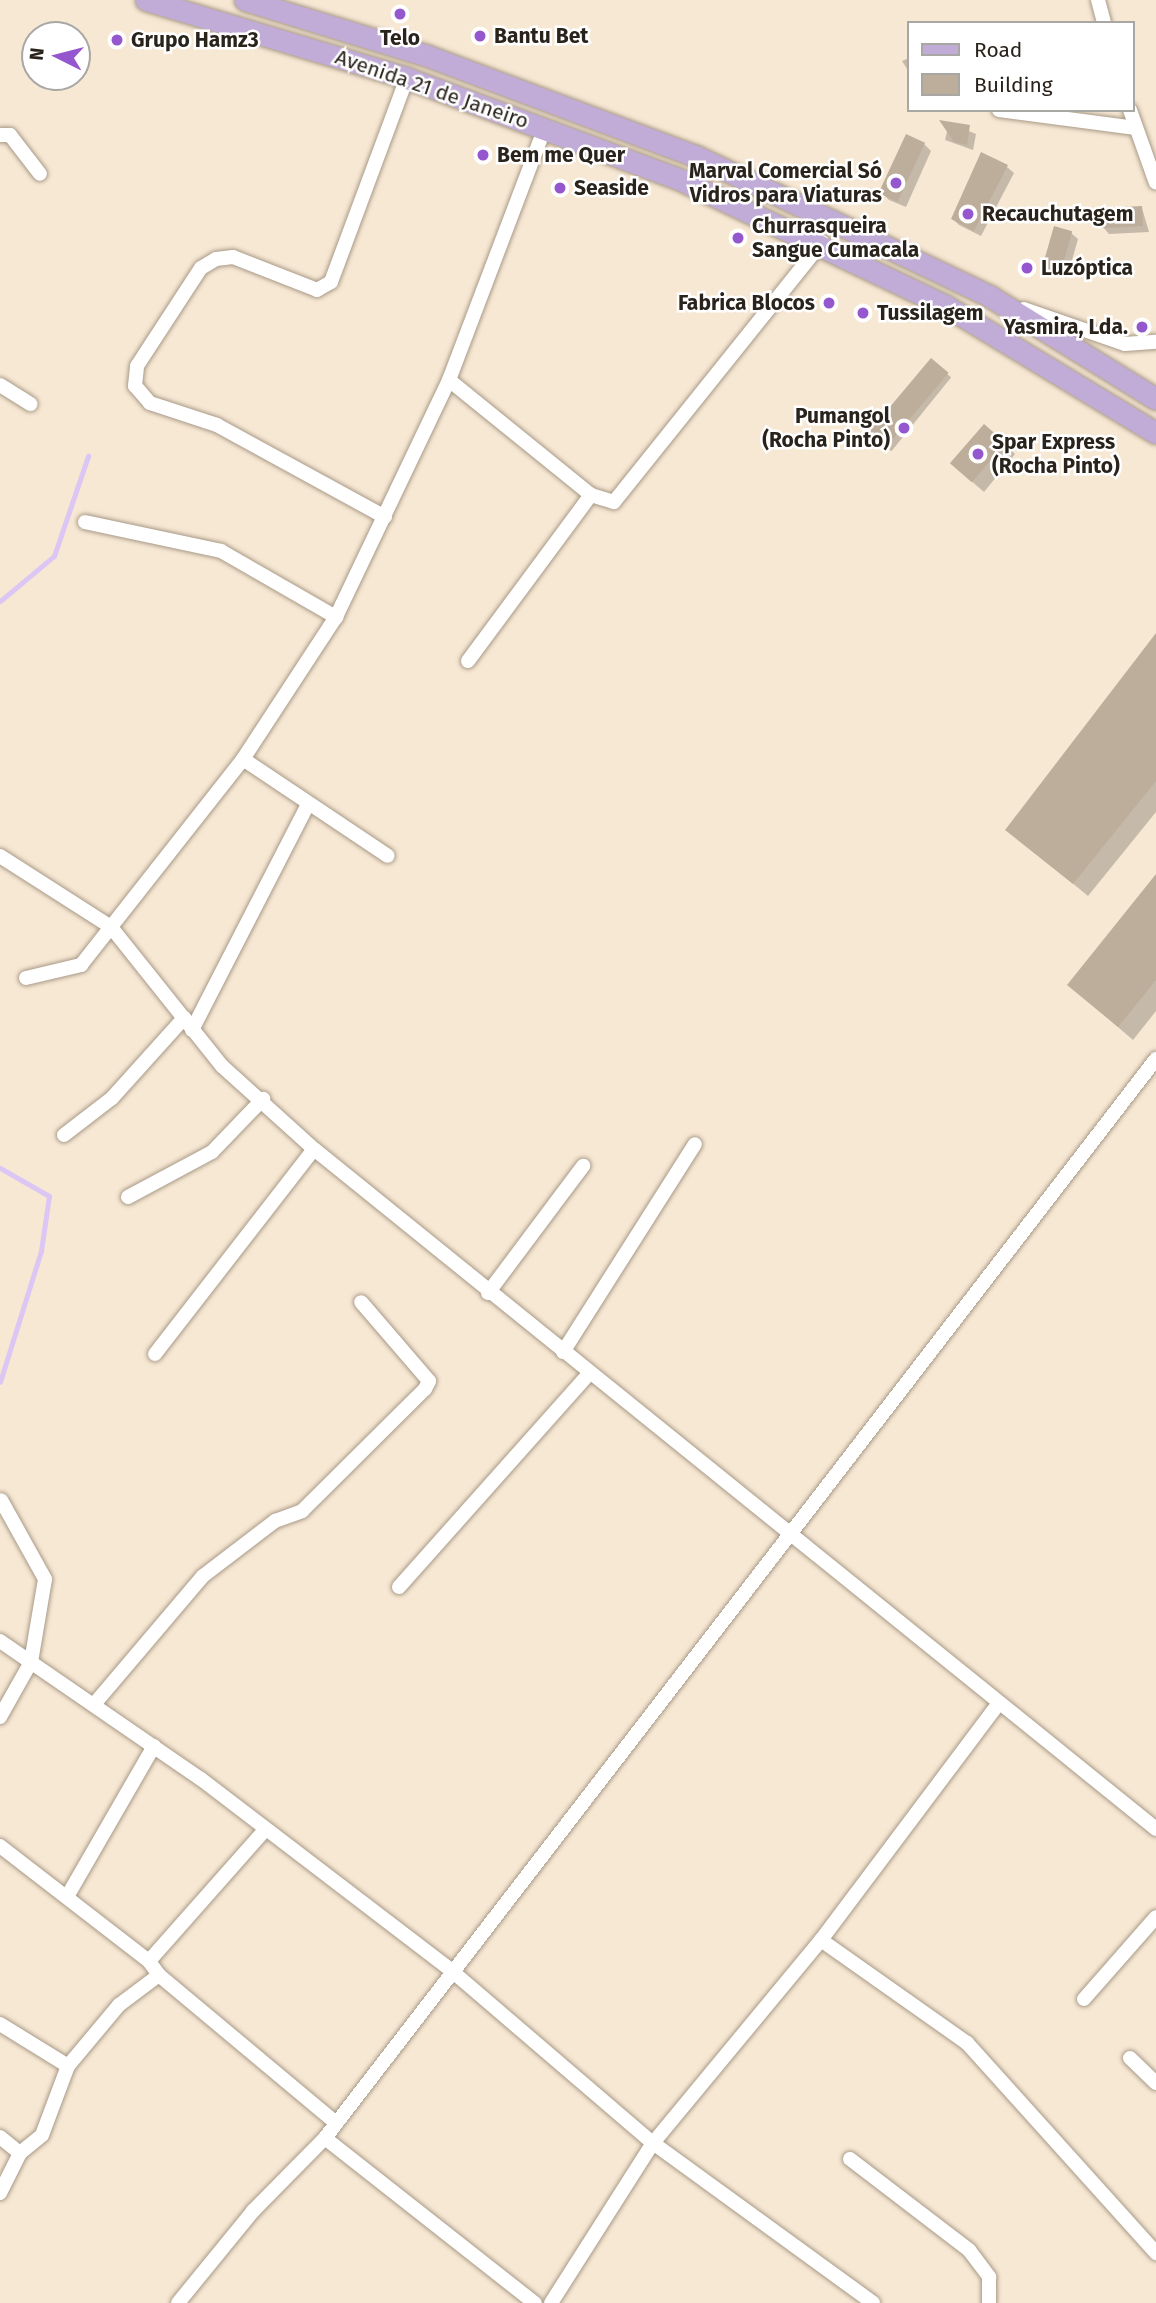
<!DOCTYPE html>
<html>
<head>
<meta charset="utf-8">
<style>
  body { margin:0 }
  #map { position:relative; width:1156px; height:2303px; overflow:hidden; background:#f7e8d4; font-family:"Fira Sans",sans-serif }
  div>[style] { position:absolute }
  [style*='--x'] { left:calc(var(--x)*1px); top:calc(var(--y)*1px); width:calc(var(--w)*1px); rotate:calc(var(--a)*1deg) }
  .shadow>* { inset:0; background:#0003; transform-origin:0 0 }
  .stream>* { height:5px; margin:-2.5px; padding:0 2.5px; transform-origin:2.5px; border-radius:2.5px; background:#dbc6f4 }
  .building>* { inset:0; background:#bdae9b; transform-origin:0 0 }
  .roads { filter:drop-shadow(0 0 2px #a89a87) drop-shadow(0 0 2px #a89a87) }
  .minor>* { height:14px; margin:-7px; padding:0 7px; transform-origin:7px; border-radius:7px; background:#fff }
  .primary>* { height:21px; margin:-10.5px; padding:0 10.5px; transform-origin:10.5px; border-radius:10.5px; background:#c1acd8 }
  .dots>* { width:19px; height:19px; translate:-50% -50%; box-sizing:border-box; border:4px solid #fff; border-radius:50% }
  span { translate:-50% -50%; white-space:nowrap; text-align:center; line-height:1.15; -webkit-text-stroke:5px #fff; paint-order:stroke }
  .poi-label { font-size:21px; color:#29231c; font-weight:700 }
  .left { translate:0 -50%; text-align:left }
  .right { translate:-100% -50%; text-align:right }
  .street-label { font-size:21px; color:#29231c }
  .legend { position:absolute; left:907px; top:21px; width:228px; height:91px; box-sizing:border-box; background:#fff; border:2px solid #a9a7a4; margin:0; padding:9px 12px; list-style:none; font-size:21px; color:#29231c }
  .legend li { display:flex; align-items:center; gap:14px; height:35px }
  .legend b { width:35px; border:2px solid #a9a7a4 }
  .north { position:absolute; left:21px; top:21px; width:70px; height:70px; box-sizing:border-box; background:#fff; border:2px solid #a9a7a4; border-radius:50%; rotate:276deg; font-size:19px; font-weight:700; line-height:28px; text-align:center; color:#29231c }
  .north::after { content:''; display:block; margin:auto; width:24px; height:32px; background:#9557ce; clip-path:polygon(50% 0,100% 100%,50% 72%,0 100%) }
</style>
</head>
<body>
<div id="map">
  <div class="shadow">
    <i style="clip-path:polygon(909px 58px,909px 72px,902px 61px)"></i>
    <i style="clip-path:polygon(949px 123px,976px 134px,973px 150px,945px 140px)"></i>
    <i style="clip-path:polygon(924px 144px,931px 151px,906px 207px,889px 200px,883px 194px)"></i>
    <i style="clip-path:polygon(1007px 167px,1014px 173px,981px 236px,959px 225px,953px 219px)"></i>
    <i style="clip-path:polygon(1142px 208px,1149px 232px,1109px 234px,1103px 227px)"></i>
    <i style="clip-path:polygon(1071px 233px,1078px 239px,1067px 278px,1045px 268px)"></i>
    <i style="left:931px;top:361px;width:26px;height:95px;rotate:39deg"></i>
    <i style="clip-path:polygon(1005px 444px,1015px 454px,984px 492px,963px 474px)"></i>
    <i style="clip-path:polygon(1156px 635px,1156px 812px,1088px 896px,1008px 830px)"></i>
    <i style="clip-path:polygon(1156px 877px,1156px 1011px,1133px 1040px,1069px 985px)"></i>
  </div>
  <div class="stream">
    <i style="--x:0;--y:601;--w:70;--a:-39.8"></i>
    <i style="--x:54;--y:556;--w:106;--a:-71.2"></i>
    <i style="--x:0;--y:1168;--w:56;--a:29.7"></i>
    <i style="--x:49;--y:1196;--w:56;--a:98.3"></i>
    <i style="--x:41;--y:1251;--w:137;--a:107.4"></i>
  </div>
  <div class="building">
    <i style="clip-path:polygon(939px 120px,970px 125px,967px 145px,954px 142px)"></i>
    <i style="left:906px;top:134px;width:21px;height:65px;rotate:25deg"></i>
    <i style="clip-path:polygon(981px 152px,1008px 165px,974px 231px,951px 219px)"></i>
    <i style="left:1142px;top:206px;width:20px;height:42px;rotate:87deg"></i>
    <i style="left:1054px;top:226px;width:19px;height:43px;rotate:16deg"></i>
    <i style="left:931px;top:358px;width:23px;height:98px;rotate:40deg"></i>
    <i style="left:984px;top:424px;width:29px;height:52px;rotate:41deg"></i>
    <i style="clip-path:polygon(1156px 633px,1156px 781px,1073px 884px,1005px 830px)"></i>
    <i style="clip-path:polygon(1156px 874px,1156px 980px,1118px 1027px,1067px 985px)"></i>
  </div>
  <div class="roads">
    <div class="minor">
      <i style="--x:1098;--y:0;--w:24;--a:75"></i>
      <i style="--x:999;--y:110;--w:138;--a:7.5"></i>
      <i style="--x:1130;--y:110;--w:77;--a:70.4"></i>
      <i style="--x:0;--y:135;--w:10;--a:0"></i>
      <i style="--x:10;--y:135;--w:49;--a:52.4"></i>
      <i style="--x:1024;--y:309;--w:107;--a:19.1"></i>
      <i style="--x:1125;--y:344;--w:31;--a:-4"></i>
      <i style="--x:449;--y:380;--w:183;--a:39"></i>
      <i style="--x:591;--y:495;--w:24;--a:17"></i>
      <i style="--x:614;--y:502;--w:333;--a:-51.3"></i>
      <i style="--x:0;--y:385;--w:36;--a:32"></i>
      <i style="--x:385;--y:517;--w:192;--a:-151.3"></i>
      <i style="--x:217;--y:425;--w:71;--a:-161.8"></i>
      <i style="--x:150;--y:403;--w:23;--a:-131"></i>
      <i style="--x:135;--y:386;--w:20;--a:-84"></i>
      <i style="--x:137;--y:366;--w:117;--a:-56.9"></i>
      <i style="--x:201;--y:268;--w:17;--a:-31"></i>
      <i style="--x:216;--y:259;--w:17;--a:-7"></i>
      <i style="--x:233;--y:257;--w:90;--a:21.4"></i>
      <i style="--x:317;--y:290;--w:16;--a:-30"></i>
      <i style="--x:331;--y:282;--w:218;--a:-69.6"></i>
      <i style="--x:85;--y:522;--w:139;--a:12"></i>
      <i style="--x:221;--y:551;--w:133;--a:29.9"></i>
      <i style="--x:468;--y:661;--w:207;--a:-53.5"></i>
      <i style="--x:243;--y:759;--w:174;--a:33.8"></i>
      <i style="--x:0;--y:856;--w:132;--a:32.6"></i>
      <i style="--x:111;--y:927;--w:178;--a:51.4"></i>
      <i style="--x:222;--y:1066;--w:124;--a:42.1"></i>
      <i style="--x:314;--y:1149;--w:1082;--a:38.92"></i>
      <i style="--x:26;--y:978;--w:57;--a:-13.3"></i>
      <i style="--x:81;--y:965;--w:262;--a:-51.8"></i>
      <i style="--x:243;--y:759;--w:170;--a:-56.8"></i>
      <i style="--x:336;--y:617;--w:263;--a:-64.5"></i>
      <i style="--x:449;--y:380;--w:271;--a:-69.2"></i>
      <i style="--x:192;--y:1030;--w:254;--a:-62.8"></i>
      <i style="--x:64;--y:1135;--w:61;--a:-37.6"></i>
      <i style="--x:112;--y:1098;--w:108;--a:-48"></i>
      <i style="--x:128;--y:1197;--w:95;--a:-28.2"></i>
      <i style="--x:212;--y:1152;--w:74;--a:-46.1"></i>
      <i style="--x:488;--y:1293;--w:159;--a:-53.2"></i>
      <i style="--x:563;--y:1352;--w:246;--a:-57.6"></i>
      <i style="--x:155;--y:1354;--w:259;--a:-52.2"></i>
      <i style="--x:399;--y:1587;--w:285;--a:-48.3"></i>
      <i style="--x:0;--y:1641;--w:244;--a:34.5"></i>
      <i style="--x:201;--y:1779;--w:316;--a:37.4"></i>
      <i style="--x:452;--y:1971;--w:265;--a:40.6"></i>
      <i style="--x:653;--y:2143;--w:272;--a:36"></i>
      <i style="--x:96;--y:1702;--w:165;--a:-49.7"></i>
      <i style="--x:203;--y:1576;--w:91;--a:-37.4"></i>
      <i style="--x:275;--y:1521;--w:29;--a:-20"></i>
      <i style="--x:302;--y:1511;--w:173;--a:-44.8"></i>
      <i style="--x:425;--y:1389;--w:9;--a:-63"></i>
      <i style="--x:429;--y:1381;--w:104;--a:-130.7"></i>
      <i style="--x:0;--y:1717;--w:63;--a:-60.6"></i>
      <i style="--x:31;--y:1662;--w:84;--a:-80.4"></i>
      <i style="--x:45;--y:1579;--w:90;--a:-119.1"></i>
      <i style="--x:0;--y:1846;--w:188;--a:37.7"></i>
      <i style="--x:68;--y:1895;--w:172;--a:-60"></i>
      <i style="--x:821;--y:1940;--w:179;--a:35.2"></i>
      <i style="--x:967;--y:2043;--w:283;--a:48"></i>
      <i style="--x:159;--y:1975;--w:231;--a:39.9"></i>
      <i style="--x:1084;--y:1999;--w:109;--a:-48.7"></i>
      <i style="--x:0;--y:2024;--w:80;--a:31.7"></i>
      <i style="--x:1130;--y:2058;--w:36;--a:44"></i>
      <i style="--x:0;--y:2137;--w:26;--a:39"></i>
      <i style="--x:325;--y:2138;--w:267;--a:38.2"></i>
      <i style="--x:850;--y:2159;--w:150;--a:37.4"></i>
      <i style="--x:969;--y:2250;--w:34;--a:53"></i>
      <i style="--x:989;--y:2277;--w:26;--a:90"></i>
      <i style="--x:0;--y:2193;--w:45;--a:-63.4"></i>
      <i style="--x:20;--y:2153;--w:28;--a:-39"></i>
      <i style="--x:42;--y:2135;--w:74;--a:-69.4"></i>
      <i style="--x:68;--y:2066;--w:80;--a:-50.1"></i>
      <i style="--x:119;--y:2005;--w:50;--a:-36.9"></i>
      <i style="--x:159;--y:1975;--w:17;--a:-126"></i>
      <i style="--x:149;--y:1961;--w:172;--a:-48.5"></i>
      <i style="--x:178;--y:2303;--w:119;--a:-50.8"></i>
      <i style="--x:253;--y:2211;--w:103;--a:-45.4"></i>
      <i style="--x:325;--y:2138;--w:1362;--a:-52.4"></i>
      <i style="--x:551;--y:2303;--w:190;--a:-57.5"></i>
      <i style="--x:653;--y:2143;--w:264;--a:-50.4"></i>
      <i style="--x:821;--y:1940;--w:295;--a:-53.1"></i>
    </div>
    <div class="primary">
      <i style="--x:146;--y:0;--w:272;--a:16.6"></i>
      <i style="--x:407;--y:78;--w:292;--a:20.4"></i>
      <i style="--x:681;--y:180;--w:293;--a:25.4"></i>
      <i style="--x:946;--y:306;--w:245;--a:31.2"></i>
      <i style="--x:245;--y:0;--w:191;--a:17"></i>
      <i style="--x:428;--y:56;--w:286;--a:20.5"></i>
      <i style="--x:696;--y:156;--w:327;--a:25.5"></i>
      <i style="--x:991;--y:297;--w:194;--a:31.7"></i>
    </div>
  </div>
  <div class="dots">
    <i style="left:400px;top:14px;background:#9557ce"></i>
    <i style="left:480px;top:36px;background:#9557ce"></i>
    <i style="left:117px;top:40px;background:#9557ce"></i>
    <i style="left:483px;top:155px;background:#9557ce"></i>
    <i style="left:896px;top:183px;background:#9557ce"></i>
    <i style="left:560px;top:188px;background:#9557ce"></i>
    <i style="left:968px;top:214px;background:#9557ce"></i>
    <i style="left:738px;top:238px;background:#9557ce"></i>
    <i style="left:1027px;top:268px;background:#9557ce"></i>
    <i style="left:829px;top:303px;background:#9557ce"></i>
    <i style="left:863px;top:313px;background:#9557ce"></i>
    <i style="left:1142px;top:327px;background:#9557ce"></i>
    <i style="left:904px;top:428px;background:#9557ce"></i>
    <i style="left:978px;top:454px;background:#9557ce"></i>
  </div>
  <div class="poi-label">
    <span class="left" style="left:494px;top:36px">Bantu Bet</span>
    <span style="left:400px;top:38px">Telo</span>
    <span class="left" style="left:131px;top:40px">Grupo Hamz3</span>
    <span class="left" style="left:497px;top:155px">Bem me Quer</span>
    <span class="right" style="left:882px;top:183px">Marval Comercial Só<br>Vidros para Viaturas</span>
    <span class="left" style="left:574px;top:188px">Seaside</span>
    <span class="left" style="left:982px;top:214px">Recauchutagem</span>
    <span class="left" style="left:752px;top:238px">Churrasqueira<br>Sangue Cumacala</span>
    <span class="left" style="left:1041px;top:268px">Luzóptica</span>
    <span class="right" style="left:815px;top:303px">Fabrica Blocos</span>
    <span class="left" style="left:877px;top:313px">Tussilagem</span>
    <span class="right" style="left:1128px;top:327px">Yasmira, Lda.</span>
    <span class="right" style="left:890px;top:428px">Pumangol<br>(Rocha Pinto)</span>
    <span class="left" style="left:992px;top:454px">Spar Express<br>(Rocha Pinto)</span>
  </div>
  <div class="street-label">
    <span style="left:432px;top:89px;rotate:19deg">Avenida 21 de Janeiro</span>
  </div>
  <ul class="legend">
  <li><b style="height:9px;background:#c1acd8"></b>Road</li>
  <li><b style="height:19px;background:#bdae9b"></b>Building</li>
  </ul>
  <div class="north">N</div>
</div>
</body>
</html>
